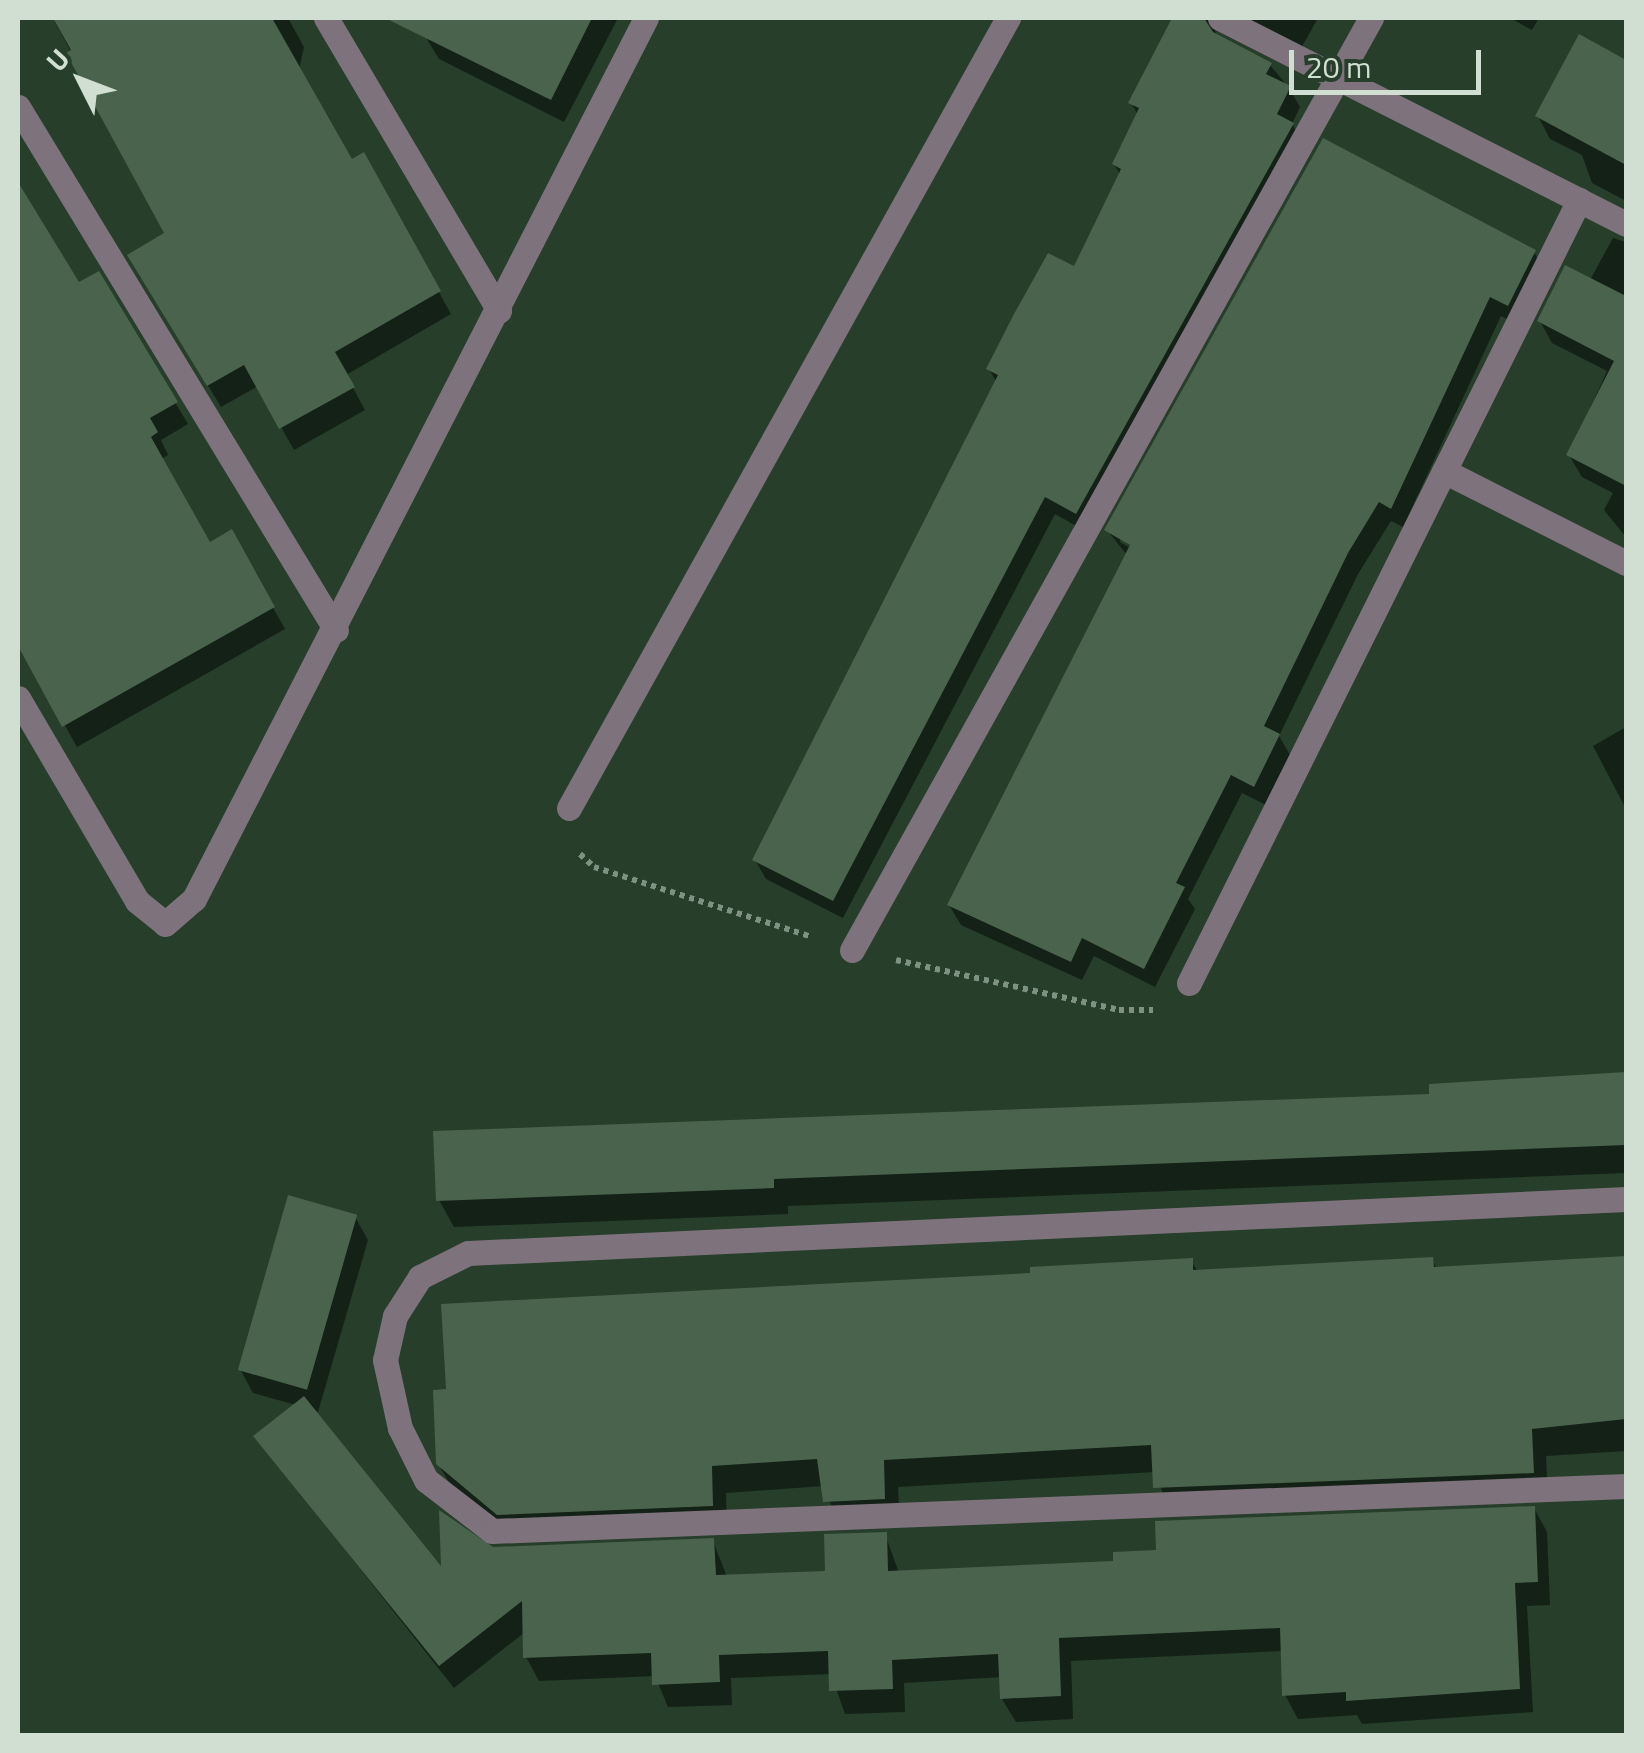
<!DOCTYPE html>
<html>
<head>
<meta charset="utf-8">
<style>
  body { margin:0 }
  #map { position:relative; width:1644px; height:1753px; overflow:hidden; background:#263e2a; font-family:"Titillium Web",sans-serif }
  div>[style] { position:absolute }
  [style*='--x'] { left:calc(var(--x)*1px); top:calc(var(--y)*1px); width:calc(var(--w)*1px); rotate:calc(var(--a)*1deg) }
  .shadow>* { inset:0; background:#0007 }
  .building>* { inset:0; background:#49634d; transform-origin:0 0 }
  .path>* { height:6px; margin-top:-3px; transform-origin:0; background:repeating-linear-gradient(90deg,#7f9282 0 5px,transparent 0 10px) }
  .minor>* { height:25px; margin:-12.5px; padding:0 12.5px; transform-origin:12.5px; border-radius:12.5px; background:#7e727c }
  span { translate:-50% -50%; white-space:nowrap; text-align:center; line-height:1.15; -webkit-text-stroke:8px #263e2a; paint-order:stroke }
  .frame { position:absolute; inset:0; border:20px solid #d1dfd2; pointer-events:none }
  .north { position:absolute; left:30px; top:30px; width:100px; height:100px; -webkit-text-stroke:8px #263e2a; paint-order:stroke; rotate:312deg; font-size:28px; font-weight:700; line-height:40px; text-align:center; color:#d1dfd2 }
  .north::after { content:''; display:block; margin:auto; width:35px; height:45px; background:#d1dfd2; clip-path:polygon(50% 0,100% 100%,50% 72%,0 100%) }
  .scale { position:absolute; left:1289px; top:50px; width:192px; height:45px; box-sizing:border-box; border:5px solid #d1dfd2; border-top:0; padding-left:12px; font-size:30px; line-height:35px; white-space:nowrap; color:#d1dfd2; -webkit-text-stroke:8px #263e2a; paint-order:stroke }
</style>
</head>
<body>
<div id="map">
  <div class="shadow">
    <i style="clip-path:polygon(53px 18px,288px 18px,304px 47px,299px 70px,351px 163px,363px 155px,451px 314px,346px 375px,365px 410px,294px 450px,258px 386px,221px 407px,143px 278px,168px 234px)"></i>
    <i style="clip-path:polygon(434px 18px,618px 18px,564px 122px,439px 59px,425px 36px)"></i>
    <i style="clip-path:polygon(1194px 18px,1318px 18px,1299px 52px,1215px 29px,1216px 35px,1270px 65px,1289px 88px,1300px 107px,1292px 124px,1303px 144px,1087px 532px,1055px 514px,843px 918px,766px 879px,755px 860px,997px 383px,989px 369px,1075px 269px,1121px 176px,1114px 164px,1138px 115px,1131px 103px)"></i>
    <i style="clip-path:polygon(1510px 18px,1539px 18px,1532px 30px)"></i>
    <i style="clip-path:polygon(1580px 37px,1626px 63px,1626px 201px,1592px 183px,1582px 155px,1550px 139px,1538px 116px)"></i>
    <i style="clip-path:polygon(18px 184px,78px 286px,98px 274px,188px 424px,161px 440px,168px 455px,161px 459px,209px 546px,231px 533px,285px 629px,77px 747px,18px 641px)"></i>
    <i style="clip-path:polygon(1613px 238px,1626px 242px,1626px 537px,1604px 510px,1613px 493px,1582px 477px,1569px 455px,1607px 371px,1552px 343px,1540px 321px,1590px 280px)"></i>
    <i style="clip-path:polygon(evenodd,1534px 252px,1545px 272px,1519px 325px,1501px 316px,1403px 527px,1391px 521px,1358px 574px,1279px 736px,1290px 755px,1266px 805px,1242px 793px,1188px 899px,1195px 909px,1155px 987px,1094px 956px,1082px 980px,961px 925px,949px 905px,1127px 555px,1107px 530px,1534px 252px,1120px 537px,1139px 553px,1120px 542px,1120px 537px)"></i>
    <i style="clip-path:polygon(1626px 727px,1626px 809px,1593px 746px)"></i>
    <i style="clip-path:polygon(1626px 1075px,1626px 1173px,788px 1206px,788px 1214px,454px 1227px,439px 1200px,1432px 1097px,1431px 1086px)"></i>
    <i style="clip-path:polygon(355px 1217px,368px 1240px,318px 1412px,311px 1409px,444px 1574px,492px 1550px,713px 1541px,727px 1577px,828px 1574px,885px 1534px,899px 1573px,1116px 1563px,1534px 1508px,1547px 1532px,1550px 1605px,1527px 1606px,1533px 1712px,1362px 1724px,1357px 1715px,1298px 1719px,1285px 1695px,1283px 1651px,1071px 1661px,1073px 1719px,1016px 1722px,1002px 1699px,1002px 1677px,904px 1683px,905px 1712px,845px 1714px,831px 1674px,731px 1678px,732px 1705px,668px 1707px,655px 1676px,539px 1681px,526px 1657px,525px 1632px,454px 1688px,256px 1437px,296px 1405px,253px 1393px,240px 1369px)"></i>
    <i style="clip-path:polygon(1626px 1259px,1626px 1451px,1546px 1456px,1548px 1500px,1171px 1515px,1155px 1472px,898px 1487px,900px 1526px,841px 1528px,823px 1486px,726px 1493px,727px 1533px,515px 1541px,458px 1497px,441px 1469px,435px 1392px,1191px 1261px,1198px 1272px,1432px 1260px,1437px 1269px)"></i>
  </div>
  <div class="building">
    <i style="clip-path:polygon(53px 18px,272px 18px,352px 159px,364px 152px,441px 291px,335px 352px,355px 387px,279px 429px,244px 365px,207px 386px,127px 255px,164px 233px,66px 53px,71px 50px)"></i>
    <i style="clip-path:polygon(385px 18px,592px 18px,551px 100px)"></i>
    <i style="clip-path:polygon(1172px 18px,1204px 18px,1213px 32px,1272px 63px,1266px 74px,1291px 86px,1277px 114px,1294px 123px,1076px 514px,1045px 497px,833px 901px,752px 860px,998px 375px,986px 369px,1014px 314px,1048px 253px,1074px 266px,1121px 169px,1112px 164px,1139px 108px,1128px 103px)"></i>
    <i style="clip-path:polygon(1579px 34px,1626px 60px,1626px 165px,1535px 116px)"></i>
    <i style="clip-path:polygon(1323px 138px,1536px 250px,1508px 306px,1490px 297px,1391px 509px,1379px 502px,1348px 553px,1264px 726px,1280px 734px,1254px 787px,1231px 775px,1176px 883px,1185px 887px,1144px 969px,1082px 938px,1071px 962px,947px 905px,1130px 545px,1104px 530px)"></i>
    <i style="clip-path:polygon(18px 182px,79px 282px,99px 271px,178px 402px,150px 418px,158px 432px,151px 437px,210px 542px,232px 529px,275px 607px,62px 727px,18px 646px)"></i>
    <i style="clip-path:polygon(1565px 265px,1626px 296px,1626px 486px,1566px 455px,1614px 361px,1537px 321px)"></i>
    <i style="clip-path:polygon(1626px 1072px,1626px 1145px,774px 1179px,774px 1188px,436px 1201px,433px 1131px,1429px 1094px,1429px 1084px)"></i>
    <i style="left:288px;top:1195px;width:72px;height:182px;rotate:16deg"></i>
    <i style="clip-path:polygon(1626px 1256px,1626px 1419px,1532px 1429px,1534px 1473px,1153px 1488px,1151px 1445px,884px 1460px,885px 1499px,823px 1502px,817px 1459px,712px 1466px,713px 1506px,497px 1515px,436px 1464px,433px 1390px,446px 1389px,441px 1304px,1030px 1273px,1030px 1267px,1193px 1258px,1193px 1270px,1433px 1257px,1434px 1267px)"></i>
    <i style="clip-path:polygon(304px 1396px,441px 1566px,439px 1510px,493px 1547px,714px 1538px,716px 1575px,825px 1571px,824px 1534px,887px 1532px,888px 1571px,1113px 1561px,1113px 1552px,1156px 1550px,1155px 1521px,1535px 1506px,1538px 1582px,1515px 1583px,1520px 1689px,1346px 1701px,1346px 1692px,1282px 1696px,1280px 1628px,1059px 1638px,1061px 1696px,1000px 1699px,998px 1654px,892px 1660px,893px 1689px,829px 1691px,828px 1651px,719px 1655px,720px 1682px,652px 1685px,651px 1653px,523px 1658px,522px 1601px,439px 1666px,253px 1436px)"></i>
  </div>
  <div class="path">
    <i style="--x:580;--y:854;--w:19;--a:43"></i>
    <i style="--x:594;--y:867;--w:229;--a:17.8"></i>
    <i style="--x:896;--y:960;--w:229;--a:12.6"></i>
    <i style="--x:1119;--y:1010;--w:34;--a:0"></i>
  </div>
  <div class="minor">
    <i style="--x:326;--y:18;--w:340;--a:59.4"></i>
    <i style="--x:1220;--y:18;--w:455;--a:26.9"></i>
    <i style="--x:18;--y:107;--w:612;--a:58.7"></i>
    <i style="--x:1444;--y:471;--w:204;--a:26.8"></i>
    <i style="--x:18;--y:698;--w:235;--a:59.6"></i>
    <i style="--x:137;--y:901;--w:36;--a:39"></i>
    <i style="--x:165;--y:924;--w:38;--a:-41"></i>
    <i style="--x:194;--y:899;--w:990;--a:-62.84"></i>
    <i style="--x:569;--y:808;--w:904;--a:-60.94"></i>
    <i style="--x:852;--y:950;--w:1067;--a:-60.89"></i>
    <i style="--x:1189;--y:983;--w:875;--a:-63.52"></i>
    <i style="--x:1626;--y:1199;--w:1159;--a:177.33"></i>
    <i style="--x:468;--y:1253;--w:54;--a:153.4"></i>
    <i style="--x:420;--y:1277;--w:46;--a:122.7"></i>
    <i style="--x:395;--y:1316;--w:45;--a:102.8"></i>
    <i style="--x:385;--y:1360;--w:70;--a:77.6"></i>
    <i style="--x:400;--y:1428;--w:58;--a:63.4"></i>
    <i style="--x:426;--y:1480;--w:83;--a:37.7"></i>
    <i style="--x:492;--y:1531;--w:1135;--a:-2.27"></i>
  </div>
  <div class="frame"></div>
  <div class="north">U</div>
  <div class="scale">20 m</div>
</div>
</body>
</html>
